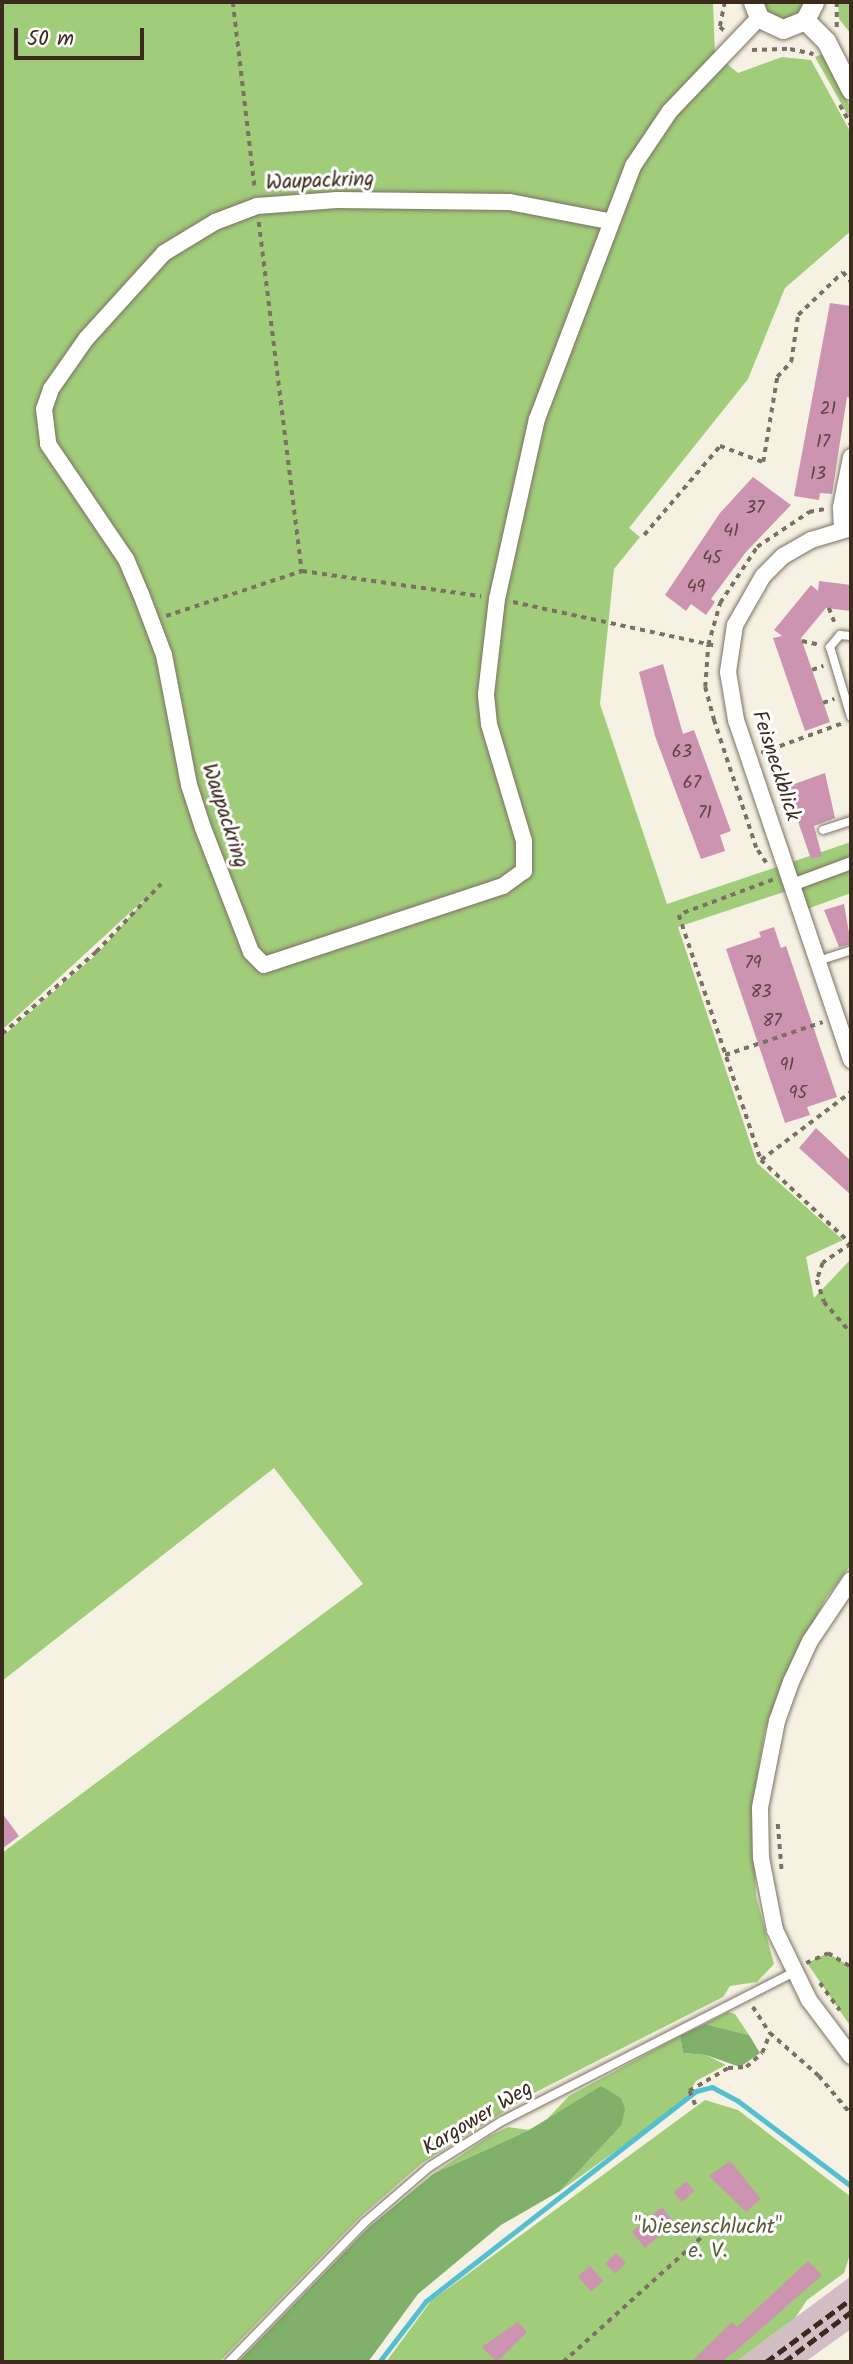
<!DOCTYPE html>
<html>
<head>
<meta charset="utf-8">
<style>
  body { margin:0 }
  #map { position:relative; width:853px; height:2364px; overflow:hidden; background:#f6f2e3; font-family:Kalam,sans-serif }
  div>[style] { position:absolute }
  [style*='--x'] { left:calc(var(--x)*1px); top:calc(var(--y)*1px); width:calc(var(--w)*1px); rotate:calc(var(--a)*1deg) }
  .industrial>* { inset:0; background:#d2bec4 }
  .green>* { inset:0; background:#a1cd7a }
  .forest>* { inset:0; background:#80b06a }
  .stream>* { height:5px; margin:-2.5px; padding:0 2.5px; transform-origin:2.5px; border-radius:2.5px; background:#55bfd2 }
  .building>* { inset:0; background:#cc94b1; transform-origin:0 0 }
  .path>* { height:3.5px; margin-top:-1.75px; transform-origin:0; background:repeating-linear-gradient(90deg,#7c7063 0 5px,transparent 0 10px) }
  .roads { filter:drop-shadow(0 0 2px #7c7063) drop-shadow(0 0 2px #7c7063) }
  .service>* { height:8px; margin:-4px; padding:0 4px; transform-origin:4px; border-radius:4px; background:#fff }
  .pedestrian>* { height:12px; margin:-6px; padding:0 6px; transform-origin:6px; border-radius:6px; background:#fff }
  .minor>* { height:16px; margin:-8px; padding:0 8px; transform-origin:8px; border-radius:8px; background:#fff }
  .tertiary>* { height:19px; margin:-9.5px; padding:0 9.5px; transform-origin:9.5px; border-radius:9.5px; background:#fff }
  .rail>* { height:5px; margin-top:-2.5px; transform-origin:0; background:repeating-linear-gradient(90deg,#3b2a1e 0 10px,transparent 0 15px) }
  span { translate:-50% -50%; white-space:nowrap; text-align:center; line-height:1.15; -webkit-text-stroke:6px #fff; paint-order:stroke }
  .number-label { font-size:18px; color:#5f4443 }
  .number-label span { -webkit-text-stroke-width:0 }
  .street-label { font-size:21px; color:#3b2a1e }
  .park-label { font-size:21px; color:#5a5b3a }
  .frame { position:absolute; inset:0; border:4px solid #3b2a1e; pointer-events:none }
  .scale { position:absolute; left:14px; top:28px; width:130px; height:32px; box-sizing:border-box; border:4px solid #3b2a1e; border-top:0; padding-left:9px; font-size:21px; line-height:24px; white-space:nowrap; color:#3b2a1e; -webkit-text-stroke:5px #fff; paint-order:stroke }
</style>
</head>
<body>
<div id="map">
  <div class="industrial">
    <i style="clip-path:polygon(851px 2276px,851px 2329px,805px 2362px,736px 2362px)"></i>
  </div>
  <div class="green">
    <i style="clip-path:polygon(2px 2px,713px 2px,715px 54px,738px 73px,782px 57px,811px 60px,851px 133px,851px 231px,785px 288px,748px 379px,629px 528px,640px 537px,614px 569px,600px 704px,667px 904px,851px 842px,851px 893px,807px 909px,799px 887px,678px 927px,757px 1163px,843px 1240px,806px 1257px,814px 1298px,851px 1259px,851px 1565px,826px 1598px,784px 1677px,765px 1731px,752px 1807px,756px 1896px,774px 1964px,757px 1982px,730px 1986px,723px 1997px,532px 2094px,422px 2163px,360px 2217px,219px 2362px,2px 2362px,2px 1853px,363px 1584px,274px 1468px,2px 1681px,2px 1037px,98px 953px,147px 897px,2px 1030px)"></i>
    <i style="clip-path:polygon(759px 2px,811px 2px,805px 16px,772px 22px)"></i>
    <i style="clip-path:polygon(838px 2px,851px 2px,851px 34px,839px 19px)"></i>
    <i style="clip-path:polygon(822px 54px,851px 108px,851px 121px,815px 57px)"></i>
    <i style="clip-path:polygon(828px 1953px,851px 1967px,851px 2027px,807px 1963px)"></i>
    <i style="clip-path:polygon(728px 2012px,735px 2014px,749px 2035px,705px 2024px)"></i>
    <i style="clip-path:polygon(680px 2036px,683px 2053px,706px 2055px,726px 2065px,696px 2081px,683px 2103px,560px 2191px,621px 2126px,548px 2118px,569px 2096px)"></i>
    <i style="clip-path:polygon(705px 2100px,738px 2110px,851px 2197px,851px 2251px,844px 2273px,807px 2300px,795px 2318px,736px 2362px,386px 2362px,431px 2301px)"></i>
    <i style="clip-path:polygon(508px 2127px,529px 2130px,433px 2174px,490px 2136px)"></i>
  </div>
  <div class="forest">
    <i style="clip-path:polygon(705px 2024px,749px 2035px,760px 2053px,740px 2067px,706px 2055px,683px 2053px,680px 2036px)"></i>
    <i style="clip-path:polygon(601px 2086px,621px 2098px,625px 2109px,621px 2126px,560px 2191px,501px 2225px,418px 2294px,368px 2362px,238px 2362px,368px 2228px,433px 2174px,529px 2130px)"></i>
  </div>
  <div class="stream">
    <i style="--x:379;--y:2362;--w:77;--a:-52.4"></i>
    <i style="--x:426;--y:2301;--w:342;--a:-37.9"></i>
    <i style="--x:696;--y:2091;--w:16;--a:-14"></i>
    <i style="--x:712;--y:2087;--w:30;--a:28"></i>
    <i style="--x:738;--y:2101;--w:141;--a:37"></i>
  </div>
  <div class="building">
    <i style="clip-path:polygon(830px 303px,851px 306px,851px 398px,847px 397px,832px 494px,820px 493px,819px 500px,794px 496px)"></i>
    <i style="clip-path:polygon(753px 477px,791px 505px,746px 552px,711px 599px,715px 602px,706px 615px,691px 604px,686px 611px,665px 595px,720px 513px)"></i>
    <i style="clip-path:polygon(819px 581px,851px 585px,851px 611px,826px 608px,801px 638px,830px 722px,805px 731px,773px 638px,782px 636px,774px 630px,811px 585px,818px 591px)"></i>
    <i style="clip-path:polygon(663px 664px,683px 734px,694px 730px,731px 831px,720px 835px,725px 851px,701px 859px,655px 736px,639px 672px)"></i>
    <i style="clip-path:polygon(825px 773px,835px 818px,814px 826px,822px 856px,811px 859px,786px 787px)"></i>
    <i style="clip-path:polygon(844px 904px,851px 944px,839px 947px,824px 910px)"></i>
    <i style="clip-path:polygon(774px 927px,781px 948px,786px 946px,837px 1097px,807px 1107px,810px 1115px,785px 1123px,726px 949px,761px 937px,759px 932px)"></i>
    <i style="clip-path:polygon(816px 1128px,851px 1161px,851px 1195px,799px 1148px)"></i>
    <i style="clip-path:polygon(2px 1813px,19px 1836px,2px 1849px)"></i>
    <i style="clip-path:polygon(730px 2161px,761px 2199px,746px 2212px,709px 2176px)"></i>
    <i style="left:686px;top:2181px;width:13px;height:17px;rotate:48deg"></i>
    <i style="left:662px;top:2207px;width:21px;height:39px;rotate:51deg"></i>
    <i style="left:616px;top:2253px;width:14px;height:15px;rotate:45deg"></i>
    <i style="clip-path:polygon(808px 2261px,822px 2275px,737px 2350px,721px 2362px,691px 2362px,732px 2322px,737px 2327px)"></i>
    <i style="left:590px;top:2266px;width:20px;height:16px;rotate:49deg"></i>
    <i style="clip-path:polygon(518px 2322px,527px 2332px,497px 2362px,482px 2347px)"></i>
  </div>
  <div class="path">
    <i style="--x:233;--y:2;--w:189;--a:83.3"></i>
    <i style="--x:725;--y:2;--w:25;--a:101"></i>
    <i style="--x:720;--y:27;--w:8;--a:40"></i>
    <i style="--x:837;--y:2;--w:26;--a:90"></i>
    <i style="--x:752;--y:50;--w:38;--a:-2"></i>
    <i style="--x:790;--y:49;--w:24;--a:12"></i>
    <i style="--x:840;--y:105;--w:23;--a:61"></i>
    <i style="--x:259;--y:222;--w:352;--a:83"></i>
    <i style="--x:644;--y:535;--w:117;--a:-49.5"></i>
    <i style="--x:720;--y:446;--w:46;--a:20.4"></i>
    <i style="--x:763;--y:462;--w:86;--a:-80.6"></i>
    <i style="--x:777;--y:377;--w:21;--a:-47"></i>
    <i style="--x:791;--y:362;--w:48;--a:-81.5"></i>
    <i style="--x:798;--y:315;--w:62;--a:-43.7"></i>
    <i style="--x:843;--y:272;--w:13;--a:51"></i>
    <i style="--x:513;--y:602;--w:209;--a:12.2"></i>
    <i style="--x:829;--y:608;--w:19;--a:69"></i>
    <i style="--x:166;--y:616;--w:143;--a:-18.3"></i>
    <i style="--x:302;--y:571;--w:181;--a:8"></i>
    <i style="--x:802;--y:641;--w:19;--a:12"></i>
    <i style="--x:812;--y:670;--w:12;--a:-20"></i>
    <i style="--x:823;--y:703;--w:12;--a:-20"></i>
    <i style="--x:761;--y:753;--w:87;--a:-20.1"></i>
    <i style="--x:766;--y:863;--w:18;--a:-124"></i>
    <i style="--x:756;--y:848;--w:134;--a:-108.3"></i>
    <i style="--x:714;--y:721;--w:35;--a:-105"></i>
    <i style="--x:705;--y:687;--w:42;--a:-85.9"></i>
    <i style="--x:708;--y:645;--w:44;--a:-74.1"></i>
    <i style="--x:720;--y:603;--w:67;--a:-56.5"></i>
    <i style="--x:757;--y:547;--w:63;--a:-33.9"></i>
    <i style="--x:809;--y:512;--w:16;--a:-11"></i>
    <i style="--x:773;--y:880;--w:100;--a:159.6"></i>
    <i style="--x:679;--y:915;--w:258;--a:71.5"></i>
    <i style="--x:761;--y:1160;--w:123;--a:43"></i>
    <i style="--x:851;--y:1244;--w:34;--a:146"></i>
    <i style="--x:823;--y:1263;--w:18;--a:109"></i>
    <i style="--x:817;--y:1280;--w:23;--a:72"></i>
    <i style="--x:824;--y:1302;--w:41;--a:48.9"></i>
    <i style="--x:2;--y:1034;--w:125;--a:-41.1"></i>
    <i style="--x:96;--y:952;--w:94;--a:-46.3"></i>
    <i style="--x:725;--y:1055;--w:103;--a:-18.6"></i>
    <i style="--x:761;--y:1160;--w:113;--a:-37.1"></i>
    <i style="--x:778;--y:1824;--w:48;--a:85.2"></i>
    <i style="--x:806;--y:1963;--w:24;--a:-24"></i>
    <i style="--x:828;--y:1953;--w:27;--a:31"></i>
    <i style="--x:820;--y:1983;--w:34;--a:54"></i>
    <i style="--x:753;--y:2007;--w:31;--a:57"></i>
    <i style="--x:770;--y:2033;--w:65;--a:41.3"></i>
    <i style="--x:819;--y:2076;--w:50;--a:49.9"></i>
    <i style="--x:695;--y:2105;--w:15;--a:-113"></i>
    <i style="--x:689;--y:2091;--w:45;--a:-30.5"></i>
    <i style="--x:728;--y:2068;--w:18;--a:-3"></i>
    <i style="--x:746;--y:2067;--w:21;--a:-41"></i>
    <i style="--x:762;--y:2053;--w:22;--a:-68"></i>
    <i style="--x:563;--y:2362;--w:218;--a:-42"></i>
  </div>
  <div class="roads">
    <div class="service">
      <i style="--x:851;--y:636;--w:11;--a:-175"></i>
      <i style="--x:840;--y:635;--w:16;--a:130"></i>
      <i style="--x:830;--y:647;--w:73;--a:73.3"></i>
      <i style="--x:823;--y:830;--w:29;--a:-18"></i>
      <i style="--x:818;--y:961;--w:35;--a:-18"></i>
      <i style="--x:229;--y:2362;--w:194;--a:-45.8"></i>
      <i style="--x:364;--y:2223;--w:86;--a:-40.7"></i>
      <i style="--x:429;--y:2167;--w:86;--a:-32.2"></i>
      <i style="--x:502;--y:2121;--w:326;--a:-27"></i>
    </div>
    <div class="pedestrian">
      <i style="--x:792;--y:885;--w:63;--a:-20.4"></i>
    </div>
    <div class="minor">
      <i style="--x:608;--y:221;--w:101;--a:-169.1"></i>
      <i style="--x:509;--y:202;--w:172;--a:-179.3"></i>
      <i style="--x:337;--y:200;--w:80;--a:175.7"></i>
      <i style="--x:257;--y:206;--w:45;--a:159.1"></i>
      <i style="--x:215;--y:222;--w:60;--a:148.7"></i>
      <i style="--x:164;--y:253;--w:116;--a:132.2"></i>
      <i style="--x:86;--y:339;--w:61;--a:125"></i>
      <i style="--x:51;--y:389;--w:21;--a:109"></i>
      <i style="--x:44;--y:409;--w:35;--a:83"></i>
      <i style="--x:48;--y:444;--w:139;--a:55.9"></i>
      <i style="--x:126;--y:559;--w:38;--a:67"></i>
      <i style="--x:141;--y:594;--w:65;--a:69.3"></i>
      <i style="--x:164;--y:655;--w:132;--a:79.1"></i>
      <i style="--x:189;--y:785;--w:45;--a:72"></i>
      <i style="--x:203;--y:828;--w:133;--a:68.8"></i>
      <i style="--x:251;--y:952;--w:18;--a:45"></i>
      <i style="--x:264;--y:965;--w:252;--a:-18.3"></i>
      <i style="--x:503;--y:886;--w:26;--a:-36"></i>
      <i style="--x:524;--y:871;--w:30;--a:-90"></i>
      <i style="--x:524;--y:841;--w:122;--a:-106.7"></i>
      <i style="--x:489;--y:724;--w:30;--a:-96"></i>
      <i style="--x:486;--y:694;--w:96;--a:-83.4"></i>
      <i style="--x:497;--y:599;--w:184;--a:-77.5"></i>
      <i style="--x:537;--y:419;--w:271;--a:-69.2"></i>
      <i style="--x:633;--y:166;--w:66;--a:-56.1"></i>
      <i style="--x:670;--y:111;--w:129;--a:-46.3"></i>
      <i style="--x:851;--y:528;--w:42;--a:163.3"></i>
      <i style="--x:811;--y:540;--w:32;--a:150"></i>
      <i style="--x:783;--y:556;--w:28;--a:135"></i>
      <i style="--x:763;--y:576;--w:56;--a:119.7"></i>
      <i style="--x:735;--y:625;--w:48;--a:98.5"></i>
      <i style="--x:728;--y:672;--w:49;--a:80.5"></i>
      <i style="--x:736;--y:720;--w:359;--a:71.3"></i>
      <i style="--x:842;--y:529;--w:22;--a:-93"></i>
      <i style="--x:841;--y:507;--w:51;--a:-78.7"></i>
      <i style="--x:851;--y:1580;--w:73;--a:123.9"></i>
      <i style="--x:810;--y:1641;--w:45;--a:114.9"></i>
      <i style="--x:791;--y:1682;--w:41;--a:109.7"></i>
      <i style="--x:777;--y:1721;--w:89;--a:101.1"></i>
      <i style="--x:760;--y:1808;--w:50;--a:88.9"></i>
      <i style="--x:761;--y:1858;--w:73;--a:79"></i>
      <i style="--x:775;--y:1930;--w:78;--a:64.1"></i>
      <i style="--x:809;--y:2000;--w:70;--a:53.1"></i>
    </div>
    <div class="tertiary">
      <i style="--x:753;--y:2;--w:17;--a:69"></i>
      <i style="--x:759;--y:18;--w:26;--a:25"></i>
      <i style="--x:783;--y:29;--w:24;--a:-22"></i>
      <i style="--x:805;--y:20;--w:20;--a:-63"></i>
      <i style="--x:805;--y:20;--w:30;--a:45"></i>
      <i style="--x:826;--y:41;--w:55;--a:63"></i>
    </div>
  </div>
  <div class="rail">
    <i style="--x:766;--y:2362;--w:106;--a:-36.5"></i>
    <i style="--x:784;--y:2362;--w:84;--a:-36.7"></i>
  </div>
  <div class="number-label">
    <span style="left:828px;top:410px">21</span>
    <span style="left:823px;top:443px">17</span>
    <span style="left:818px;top:475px">13</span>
    <span style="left:755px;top:509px">37</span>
    <span style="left:731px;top:532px">41</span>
    <span style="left:712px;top:559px">45</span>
    <span style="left:696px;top:588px">49</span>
    <span style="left:682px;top:753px">63</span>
    <span style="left:692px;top:784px">67</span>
    <span style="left:705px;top:814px">71</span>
    <span style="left:753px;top:964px">79</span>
    <span style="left:761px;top:993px">83</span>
    <span style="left:772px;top:1022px">87</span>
    <span style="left:787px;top:1066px">91</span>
    <span style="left:798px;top:1094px">95</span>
  </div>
  <div class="street-label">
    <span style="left:320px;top:182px;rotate:-2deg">Waupackring</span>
    <span style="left:775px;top:766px;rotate:72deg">Feisneckblick</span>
    <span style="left:224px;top:816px;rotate:72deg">Waupackring</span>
    <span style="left:478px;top:2119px;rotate:-31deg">Kargower Weg</span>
  </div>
  <div class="park-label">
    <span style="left:708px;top:2240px">"Wiesenschlucht"<br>e. V.</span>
  </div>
  <div class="frame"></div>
  <div class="scale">50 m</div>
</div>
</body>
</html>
